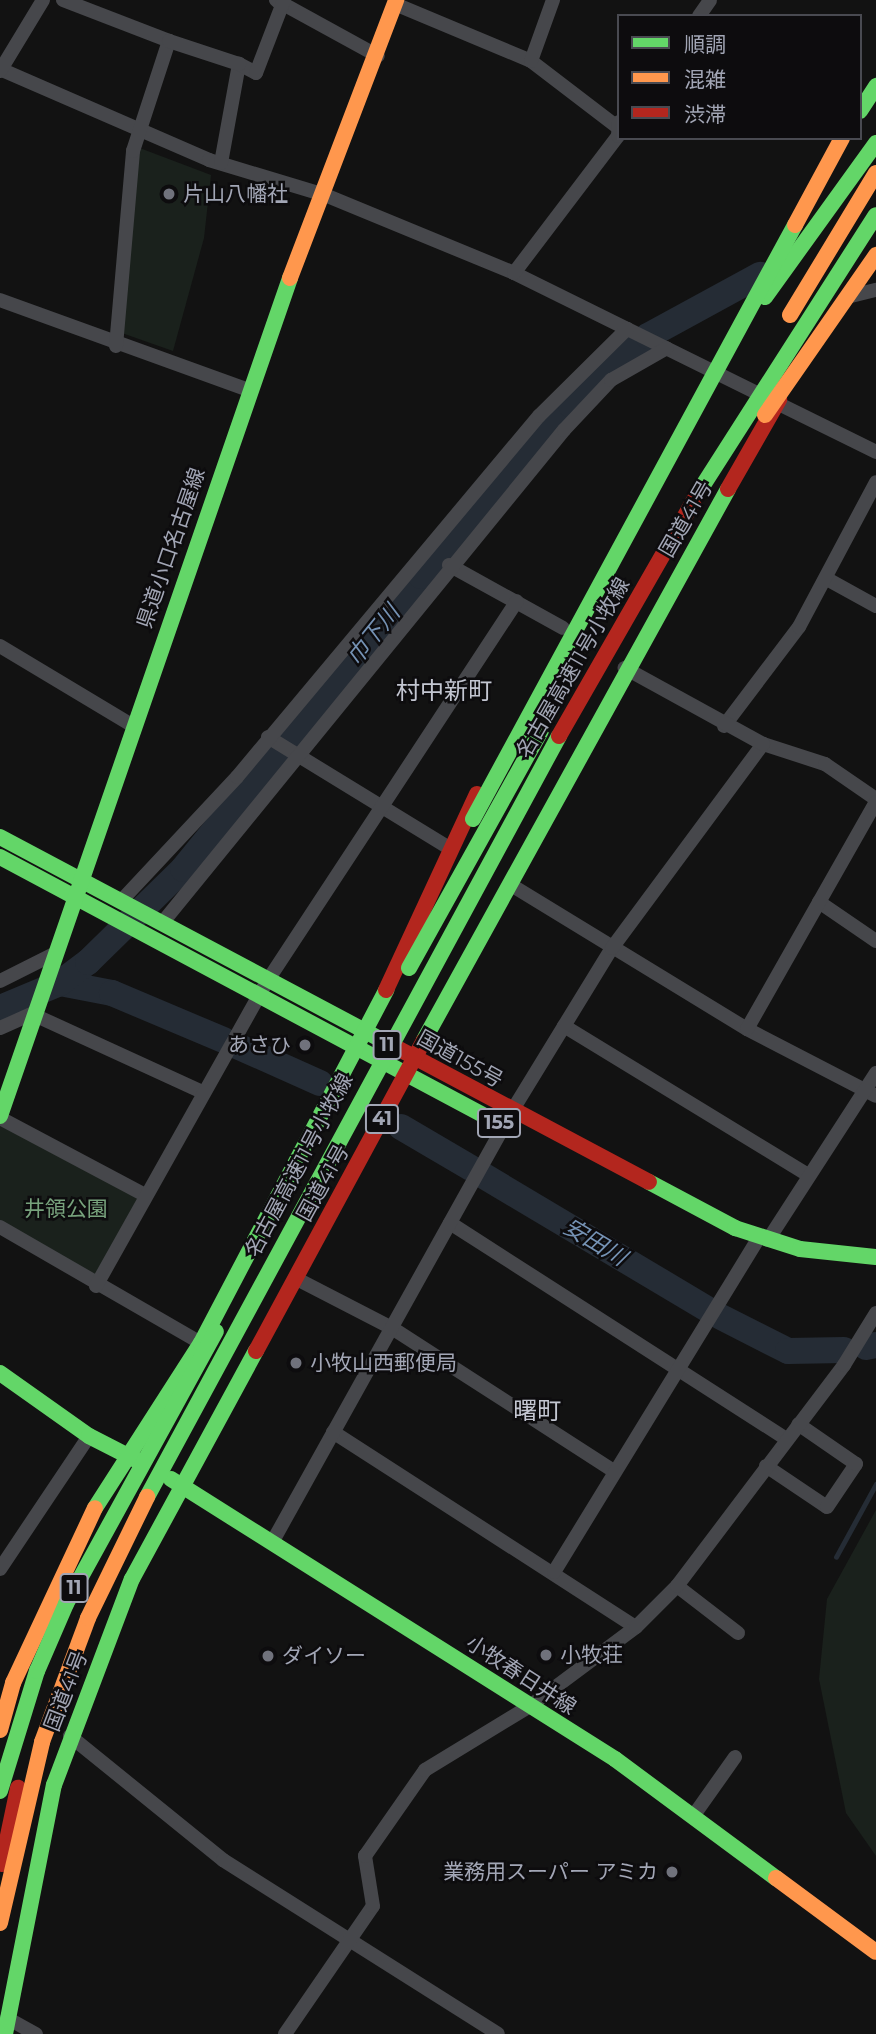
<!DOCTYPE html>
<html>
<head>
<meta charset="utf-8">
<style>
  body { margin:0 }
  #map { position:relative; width:876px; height:2034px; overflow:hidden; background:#121212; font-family:Montserrat,"Noto Sans JP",sans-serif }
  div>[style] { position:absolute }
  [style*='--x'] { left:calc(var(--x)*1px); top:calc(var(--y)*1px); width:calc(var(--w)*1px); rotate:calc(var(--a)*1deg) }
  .green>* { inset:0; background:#1a211c }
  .stream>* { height:4.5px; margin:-2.25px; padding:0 2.25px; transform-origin:2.25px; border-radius:2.25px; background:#252c35 }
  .river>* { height:26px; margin:-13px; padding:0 13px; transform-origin:13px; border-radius:13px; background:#252c35 }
  .street>* { height:14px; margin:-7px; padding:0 7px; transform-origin:7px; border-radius:7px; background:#46474b }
  .fast>* { height:16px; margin:-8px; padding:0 8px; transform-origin:8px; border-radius:8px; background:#63d668 }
  .slow>* { height:16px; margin:-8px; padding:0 8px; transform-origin:8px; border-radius:8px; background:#ff974d }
  .jam>* { height:16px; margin:-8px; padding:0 8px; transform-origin:8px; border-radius:8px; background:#b3261e }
  .fast-bridge>* { height:16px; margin:-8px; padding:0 8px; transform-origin:8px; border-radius:8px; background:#63d668 }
  .slow-bridge>* { height:16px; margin:-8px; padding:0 8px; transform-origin:8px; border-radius:8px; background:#ff974d }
  .jam-bridge>* { height:16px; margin:-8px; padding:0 8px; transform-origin:8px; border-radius:8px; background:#b3261e }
  .dots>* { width:19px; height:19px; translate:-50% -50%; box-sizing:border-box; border:4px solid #0d0c0e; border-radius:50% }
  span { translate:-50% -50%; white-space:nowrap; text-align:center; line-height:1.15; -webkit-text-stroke:5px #0d0c0e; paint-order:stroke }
  .shield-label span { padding:2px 5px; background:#0d0c0e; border:2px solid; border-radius:5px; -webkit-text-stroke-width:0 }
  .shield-label { font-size:19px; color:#a2a6b5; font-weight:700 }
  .poi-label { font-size:21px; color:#a2a6b5 }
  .left { translate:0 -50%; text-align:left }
  .right { translate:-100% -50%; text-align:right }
  .street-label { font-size:21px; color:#a2a6b5 }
  .park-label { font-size:21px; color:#77a27c }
  .water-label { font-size:23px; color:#7592b4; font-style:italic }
  .quarter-label { font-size:24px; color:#c3c6d1 }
  .legend { position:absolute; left:617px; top:14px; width:245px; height:126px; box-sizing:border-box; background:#0d0c0e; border:2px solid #494a51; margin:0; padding:9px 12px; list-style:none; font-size:21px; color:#a2a6b5 }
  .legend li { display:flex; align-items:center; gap:14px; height:35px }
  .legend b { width:35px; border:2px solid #494a51 }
</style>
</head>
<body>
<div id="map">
  <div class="green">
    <i style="clip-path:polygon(137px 147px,211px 175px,204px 238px,173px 351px,119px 332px)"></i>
    <i style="clip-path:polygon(0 1118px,143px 1194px,96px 1286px,0 1227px)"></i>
    <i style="clip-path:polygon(876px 1510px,876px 1856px,846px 1813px,819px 1679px,827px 1599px)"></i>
  </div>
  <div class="stream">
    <i style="--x:836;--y:1557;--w:83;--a:-61.3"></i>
  </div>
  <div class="river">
    <i style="--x:60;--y:983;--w:53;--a:10.9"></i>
    <i style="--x:112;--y:993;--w:121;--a:22.9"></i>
    <i style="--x:0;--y:1008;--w:65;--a:-22.6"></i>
    <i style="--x:60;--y:983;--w:35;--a:-37"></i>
    <i style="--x:88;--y:962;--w:133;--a:-44.4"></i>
    <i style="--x:183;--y:869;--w:377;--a:-50.9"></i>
    <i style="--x:421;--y:576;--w:227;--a:-48.7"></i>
    <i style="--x:571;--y:405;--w:103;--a:-41.9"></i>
    <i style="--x:648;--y:336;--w:128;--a:-28.6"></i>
    <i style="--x:237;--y:1046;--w:91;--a:24"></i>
    <i style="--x:401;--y:1127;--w:81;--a:30.4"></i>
    <i style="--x:484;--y:1176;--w:260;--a:30.8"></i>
    <i style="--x:721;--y:1317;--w:75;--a:26.9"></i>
    <i style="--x:788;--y:1351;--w:56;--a:-1"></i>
    <i style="--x:866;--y:1347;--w:10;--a:-11"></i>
  </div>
  <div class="street">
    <i style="--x:63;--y:0;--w:114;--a:21.1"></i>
    <i style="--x:276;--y:0;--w:116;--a:28.8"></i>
    <i style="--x:395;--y:4;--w:147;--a:22.7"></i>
    <i style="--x:531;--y:61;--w:107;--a:37.4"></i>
    <i style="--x:699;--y:16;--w:19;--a:-55"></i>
    <i style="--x:531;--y:61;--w:65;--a:-70.2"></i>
    <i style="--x:0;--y:69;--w:228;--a:23.5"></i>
    <i style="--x:209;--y:160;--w:121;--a:16.8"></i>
    <i style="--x:325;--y:195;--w:204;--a:22.4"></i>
    <i style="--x:514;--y:273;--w:404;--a:26.3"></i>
    <i style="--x:0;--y:71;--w:83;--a:-58.8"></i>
    <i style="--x:221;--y:163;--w:101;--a:-79.7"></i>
    <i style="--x:239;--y:64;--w:19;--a:28"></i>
    <i style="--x:256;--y:73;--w:78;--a:-69"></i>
    <i style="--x:514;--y:273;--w:172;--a:-52.8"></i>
    <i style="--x:618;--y:136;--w:14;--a:-86"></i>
    <i style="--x:847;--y:297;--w:30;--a:-14"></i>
    <i style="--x:0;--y:300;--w:264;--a:19.9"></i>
    <i style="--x:116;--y:346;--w:196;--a:-85"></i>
    <i style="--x:133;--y:151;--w:116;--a:-71.9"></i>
    <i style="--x:169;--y:41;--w:74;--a:18.2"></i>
    <i style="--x:449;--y:565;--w:130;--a:28.9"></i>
    <i style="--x:827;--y:579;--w:56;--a:28.9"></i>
    <i style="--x:0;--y:646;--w:155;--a:31"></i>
    <i style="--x:724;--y:726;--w:124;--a:-52.9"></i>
    <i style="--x:799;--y:627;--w:164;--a:-62"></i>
    <i style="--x:268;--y:737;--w:212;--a:31.5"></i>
    <i style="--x:763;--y:744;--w:65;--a:17.9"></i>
    <i style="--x:825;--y:764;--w:62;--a:34.5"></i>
    <i style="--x:511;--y:885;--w:276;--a:31.4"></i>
    <i style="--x:747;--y:1029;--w:145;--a:27.4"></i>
    <i style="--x:121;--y:901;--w:170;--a:-46.9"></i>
    <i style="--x:237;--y:777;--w:471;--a:-50.1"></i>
    <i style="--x:539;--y:416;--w:124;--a:-44.7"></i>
    <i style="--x:819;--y:902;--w:69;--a:34.4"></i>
    <i style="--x:163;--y:922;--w:635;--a:-50.82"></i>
    <i style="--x:564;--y:430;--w:69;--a:-46.8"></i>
    <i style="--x:611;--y:380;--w:64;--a:-29.7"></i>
    <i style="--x:0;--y:981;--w:58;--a:-26.6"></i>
    <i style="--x:564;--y:1026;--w:286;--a:31.4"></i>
    <i style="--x:0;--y:1028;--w:35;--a:-24"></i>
    <i style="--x:32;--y:1014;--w:187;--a:24.6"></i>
    <i style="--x:747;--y:1029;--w:261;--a:-60.4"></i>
    <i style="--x:0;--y:1118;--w:162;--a:28"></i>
    <i style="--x:450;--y:1223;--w:399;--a:32.7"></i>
    <i style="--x:0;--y:1227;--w:232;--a:30"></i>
    <i style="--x:768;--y:1240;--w:199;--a:-57.1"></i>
    <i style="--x:295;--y:1278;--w:109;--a:27.3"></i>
    <i style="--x:392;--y:1328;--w:264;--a:32.8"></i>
    <i style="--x:96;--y:1286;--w:351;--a:-60.7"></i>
    <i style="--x:268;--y:980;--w:453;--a:-56.7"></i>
    <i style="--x:333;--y:1432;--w:360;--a:32.8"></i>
    <i style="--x:766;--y:1466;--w:73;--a:33.9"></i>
    <i style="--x:827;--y:1507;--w:52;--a:-56"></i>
    <i style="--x:856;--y:1464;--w:70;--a:-145.4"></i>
    <i style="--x:274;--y:1539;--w:490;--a:-60.9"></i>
    <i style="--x:512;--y:1111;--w:191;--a:-58.5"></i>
    <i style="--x:612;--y:948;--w:254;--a:-53.5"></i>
    <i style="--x:763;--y:744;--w:158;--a:-151.2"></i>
    <i style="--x:0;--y:1569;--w:160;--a:-56.2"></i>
    <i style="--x:554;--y:1572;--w:392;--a:-58.5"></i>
    <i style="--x:677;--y:1586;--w:77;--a:37.6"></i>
    <i style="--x:70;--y:1736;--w:197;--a:39"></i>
    <i style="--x:223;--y:1860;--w:325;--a:32.3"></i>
    <i style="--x:694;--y:1815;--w:71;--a:-54.7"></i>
    <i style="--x:7;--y:2018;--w:33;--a:29"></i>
    <i style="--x:285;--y:2034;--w:155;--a:-55.5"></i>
    <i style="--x:373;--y:1906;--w:51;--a:-99.1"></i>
    <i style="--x:365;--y:1856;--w:105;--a:-55.1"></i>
    <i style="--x:425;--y:1770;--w:123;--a:-31.4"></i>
    <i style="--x:530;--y:1706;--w:132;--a:-36.7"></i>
    <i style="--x:636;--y:1627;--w:58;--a:-45"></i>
    <i style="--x:677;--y:1586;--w:277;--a:-52.9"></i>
    <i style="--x:844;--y:1365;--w:61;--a:-58.4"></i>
  </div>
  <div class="fast">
    <i style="--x:860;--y:111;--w:30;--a:-57"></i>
    <i style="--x:765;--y:297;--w:190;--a:-54.2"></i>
    <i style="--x:0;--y:837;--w:435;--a:28"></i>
    <i style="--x:0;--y:857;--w:562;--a:28.11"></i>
    <i style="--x:424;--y:1040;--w:629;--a:-61.11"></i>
    <i style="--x:0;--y:1116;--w:887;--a:-70.91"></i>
    <i style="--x:649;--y:1182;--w:98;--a:28.1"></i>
    <i style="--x:735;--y:1228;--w:68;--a:17.9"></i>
    <i style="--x:800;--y:1249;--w:76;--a:6"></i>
    <i style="--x:0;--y:1373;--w:109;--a:35.3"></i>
    <i style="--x:89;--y:1436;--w:59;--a:27"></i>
    <i style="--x:171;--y:1479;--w:525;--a:32.24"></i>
    <i style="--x:615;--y:1759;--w:200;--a:36.5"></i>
    <i style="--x:95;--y:1508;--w:196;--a:-57.3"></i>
    <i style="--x:201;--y:1343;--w:399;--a:-62.3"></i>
    <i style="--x:5;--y:2034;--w:254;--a:-78.9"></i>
    <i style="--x:54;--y:1785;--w:220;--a:-69.3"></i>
    <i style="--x:132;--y:1579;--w:260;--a:-61.5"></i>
  </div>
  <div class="slow">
    <i style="--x:290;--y:278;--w:298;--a:-69.1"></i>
    <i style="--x:0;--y:1730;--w:49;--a:-74.5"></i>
    <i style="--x:13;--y:1683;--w:193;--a:-64.9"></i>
    <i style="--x:776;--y:1878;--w:124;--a:36.5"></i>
  </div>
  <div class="jam">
    <i style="--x:728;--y:489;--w:103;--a:-60.2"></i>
    <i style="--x:386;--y:990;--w:216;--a:-65.1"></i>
    <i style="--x:384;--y:1041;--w:300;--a:28"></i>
    <i style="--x:256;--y:1351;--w:353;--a:-61.6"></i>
    <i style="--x:2;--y:1864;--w:78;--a:-78.1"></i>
  </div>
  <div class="fast-bridge">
    <i style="--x:700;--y:490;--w:326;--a:-57.4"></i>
    <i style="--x:473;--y:819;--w:676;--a:-61.54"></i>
    <i style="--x:409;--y:968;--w:271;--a:-60.9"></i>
    <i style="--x:147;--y:1497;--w:865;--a:-61.57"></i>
    <i style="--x:0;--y:1791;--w:126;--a:-72.9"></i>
    <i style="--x:37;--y:1671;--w:73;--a:-66.6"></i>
    <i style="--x:66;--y:1604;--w:311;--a:-61.2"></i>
  </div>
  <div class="slow-bridge">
    <i style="--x:795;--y:225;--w:99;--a:-61.6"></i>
    <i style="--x:790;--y:315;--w:166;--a:-58.8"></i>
    <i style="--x:765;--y:415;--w:195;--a:-55.2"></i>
    <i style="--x:0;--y:1923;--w:186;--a:-76.9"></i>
    <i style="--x:42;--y:1742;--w:132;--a:-69.6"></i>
    <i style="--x:88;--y:1618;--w:135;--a:-64"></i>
  </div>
  <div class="jam-bridge">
    <i style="--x:559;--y:736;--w:284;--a:-60.2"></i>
  </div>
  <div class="dots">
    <i style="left:169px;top:194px;background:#70727c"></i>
    <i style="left:305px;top:1045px;background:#70727c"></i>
    <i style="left:296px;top:1363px;background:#70727c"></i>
    <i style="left:546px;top:1655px;background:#70727c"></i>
    <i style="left:268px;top:1656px;background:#70727c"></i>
    <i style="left:672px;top:1872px;background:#70727c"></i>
  </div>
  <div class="shield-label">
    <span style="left:387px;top:1045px">11</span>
    <span style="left:382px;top:1119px">41</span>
    <span style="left:499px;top:1123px">155</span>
    <span style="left:74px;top:1588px">11</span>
  </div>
  <div class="poi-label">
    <span class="left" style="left:183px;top:194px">片山八幡社</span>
    <span class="right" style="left:291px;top:1045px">あさひ</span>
    <span class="left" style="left:310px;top:1363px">小牧山西郵便局</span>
    <span class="left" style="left:560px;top:1655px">小牧荘</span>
    <span class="left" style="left:282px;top:1656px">ダイソー</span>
    <span class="right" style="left:658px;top:1872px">業務用スーパー アミカ</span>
  </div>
  <div class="street-label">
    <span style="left:686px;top:519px;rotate:-60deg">国道41号</span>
    <span style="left:171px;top:548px;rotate:-71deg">県道小口名古屋線</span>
    <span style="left:573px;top:668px;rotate:-60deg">名古屋高速11号小牧線</span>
    <span style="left:460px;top:1059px;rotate:29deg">国道155号</span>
    <span style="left:299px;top:1165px;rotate:-62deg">名古屋高速11号小牧線</span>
    <span style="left:323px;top:1183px;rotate:-61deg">国道41号</span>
    <span style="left:521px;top:1675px;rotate:33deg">小牧春日井線</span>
    <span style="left:66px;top:1691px;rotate:-69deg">国道41号</span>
  </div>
  <div class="park-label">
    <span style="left:66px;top:1209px">井領公園</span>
  </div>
  <div class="water-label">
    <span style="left:373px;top:635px;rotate:-51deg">巾下川</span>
    <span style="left:595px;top:1242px;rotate:31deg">安田川</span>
  </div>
  <div class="quarter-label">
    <span style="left:444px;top:691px">村中新町</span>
    <span style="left:537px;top:1411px">曙町</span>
  </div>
  <ul class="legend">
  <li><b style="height:9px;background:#63d668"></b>順調</li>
  <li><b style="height:9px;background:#ff974d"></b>混雑</li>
  <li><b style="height:9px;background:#b3261e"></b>渋滞</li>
  </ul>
</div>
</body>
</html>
